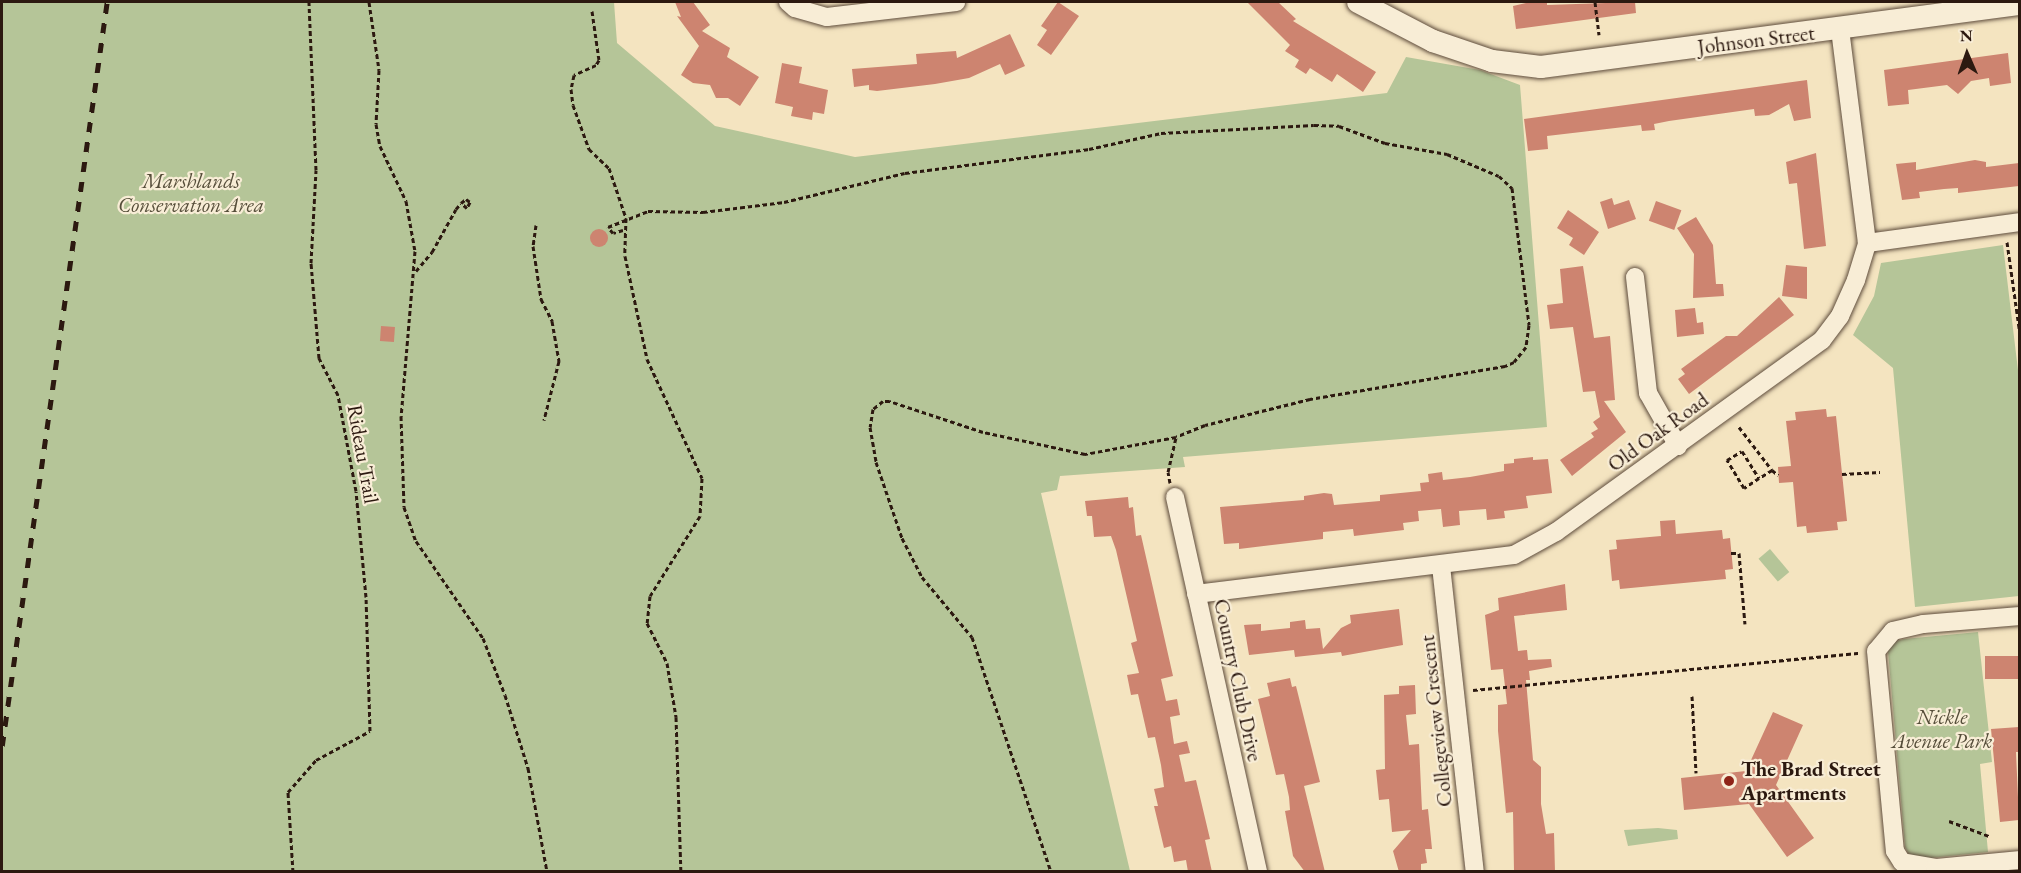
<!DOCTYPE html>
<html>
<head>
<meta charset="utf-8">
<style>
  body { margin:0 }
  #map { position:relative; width:2021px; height:873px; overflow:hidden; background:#f4e4c0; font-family:"EB Garamond",serif }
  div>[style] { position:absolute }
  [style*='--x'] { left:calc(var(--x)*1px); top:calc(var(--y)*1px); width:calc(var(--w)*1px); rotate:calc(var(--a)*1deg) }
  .green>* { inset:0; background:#b5c598; transform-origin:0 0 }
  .building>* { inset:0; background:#cd8470; transform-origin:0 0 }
  .round { border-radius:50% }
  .path>* { height:3px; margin-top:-1.5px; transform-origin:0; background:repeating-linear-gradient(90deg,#2c1910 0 4.5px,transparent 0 7.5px) }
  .roads { filter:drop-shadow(0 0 2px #5e4c3c) drop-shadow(0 0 2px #5e4c3c) }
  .minor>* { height:18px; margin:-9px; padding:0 9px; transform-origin:9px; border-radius:9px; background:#f8edd6 }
  .tertiary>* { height:22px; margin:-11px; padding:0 11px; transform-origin:11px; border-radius:11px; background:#f8edd6 }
  .rail>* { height:4.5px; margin-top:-2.25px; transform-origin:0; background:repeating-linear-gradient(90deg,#2c1910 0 10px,transparent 0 20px) }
  .dots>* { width:16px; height:16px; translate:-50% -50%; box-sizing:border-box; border:3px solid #f8edd6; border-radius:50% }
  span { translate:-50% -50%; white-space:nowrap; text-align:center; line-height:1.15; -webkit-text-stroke:4.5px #f8edd6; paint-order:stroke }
  .street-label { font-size:21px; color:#2c1910 }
  .park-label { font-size:21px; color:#554d39; font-style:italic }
  .poi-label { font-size:21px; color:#2c1910; font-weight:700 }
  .left { translate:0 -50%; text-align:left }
  .frame { position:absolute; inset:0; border:3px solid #2c1910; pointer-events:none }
  .north { position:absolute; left:1937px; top:24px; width:60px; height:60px; -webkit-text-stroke:4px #f8edd6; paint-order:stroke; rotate:358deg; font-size:16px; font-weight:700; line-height:24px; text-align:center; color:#2c1910 }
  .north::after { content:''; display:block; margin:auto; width:21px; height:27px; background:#2c1910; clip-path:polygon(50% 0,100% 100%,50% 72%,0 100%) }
</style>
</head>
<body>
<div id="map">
  <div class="green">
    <i style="clip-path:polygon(2px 2px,614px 2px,617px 43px,715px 126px,855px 157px,1387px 93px,1406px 57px,1480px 70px,1520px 85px,1547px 427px,1183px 457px,1185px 467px,1060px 476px,1057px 490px,1041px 493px,1130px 871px,2px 871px)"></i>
    <i style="clip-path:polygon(2003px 245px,2020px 387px,2019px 596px,1915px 607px,1893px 368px,1853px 335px,1874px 296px,1881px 263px)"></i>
    <i style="left:1770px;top:549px;width:30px;height:15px;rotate:50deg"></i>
    <i style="clip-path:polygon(1978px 632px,1992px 762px,1980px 764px,1988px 852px,1921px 859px,1908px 853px,1905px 847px,1888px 651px,1896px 641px,1904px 639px)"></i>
    <i style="clip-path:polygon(1658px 828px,1677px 830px,1678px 839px,1628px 846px,1624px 830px)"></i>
  </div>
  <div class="building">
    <i style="clip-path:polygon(675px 2px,693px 2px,710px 25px,702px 31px,730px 48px,727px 57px,759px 77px,740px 106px,728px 98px,716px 98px,710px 85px,693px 83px,681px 75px,699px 46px,677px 16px,681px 17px)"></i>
    <i style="clip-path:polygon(1058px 2px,1079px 16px,1051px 55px,1037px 45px,1047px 30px,1041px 26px)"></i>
    <i style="clip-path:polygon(1247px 2px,1278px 2px,1296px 19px,1293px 21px,1376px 72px,1363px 92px,1337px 74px,1332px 82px,1310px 68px,1306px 74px,1295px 67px,1299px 60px,1285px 51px,1290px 45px)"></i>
    <i style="clip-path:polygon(1530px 2px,1547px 2px,1547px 5px,1635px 2px,1636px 13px,1516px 29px,1513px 6px)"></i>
    <i style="clip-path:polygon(1010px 34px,1025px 66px,1005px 75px,1000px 64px,969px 78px,935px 84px,877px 91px,869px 90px,869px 85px,854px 87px,852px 69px,917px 64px,916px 54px,956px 51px,957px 58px)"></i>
    <i style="clip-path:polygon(2008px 53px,2011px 83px,1990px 86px,1989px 78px,1971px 81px,1958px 94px,1947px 85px,1908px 90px,1909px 104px,1888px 106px,1884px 70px)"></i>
    <i style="clip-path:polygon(782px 63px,802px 67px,799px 83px,828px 90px,824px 114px,813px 112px,812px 120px,791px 116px,793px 107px,775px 103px)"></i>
    <i style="clip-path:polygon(1807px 80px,1811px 118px,1794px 121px,1789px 104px,1769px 115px,1755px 116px,1754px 109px,1669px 121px,1654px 124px,1655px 130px,1642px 131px,1641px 125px,1547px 136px,1548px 149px,1528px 151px,1524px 119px)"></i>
    <i style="clip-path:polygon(1816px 153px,1826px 246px,1804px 249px,1797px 183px,1789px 184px,1786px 162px)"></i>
    <i style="clip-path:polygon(1975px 160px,1986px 162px,1986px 167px,2019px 163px,2019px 186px,1958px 193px,1958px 188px,1944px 189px,1919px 192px,1920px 198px,1902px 200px,1896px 164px,1916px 162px,1916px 170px)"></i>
    <i style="clip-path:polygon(1612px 198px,1614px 205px,1629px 200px,1636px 219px,1608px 229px,1600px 202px)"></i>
    <i style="left:1656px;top:201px;width:27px;height:21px;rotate:20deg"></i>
    <i style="clip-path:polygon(1568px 210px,1599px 232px,1584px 255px,1569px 245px,1573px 238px,1557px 228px)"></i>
    <i style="clip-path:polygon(1696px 217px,1713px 245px,1716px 284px,1723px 284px,1724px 296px,1693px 298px,1694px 254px,1677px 228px)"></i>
    <i class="round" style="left:590px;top:229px;width:18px;height:18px"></i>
    <i style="clip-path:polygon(1786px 265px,1807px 267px,1807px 299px,1782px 296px)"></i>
    <i style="clip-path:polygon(1583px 266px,1594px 338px,1610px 336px,1615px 400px,1604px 401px,1626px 432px,1572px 476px,1560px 460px,1594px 437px,1591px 433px,1598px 429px,1593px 422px,1600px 417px,1595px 391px,1583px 392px,1573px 327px,1550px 329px,1547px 305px,1563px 303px,1560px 269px)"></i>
    <i style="clip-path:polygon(1779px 297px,1794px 315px,1689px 394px,1678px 379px,1685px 374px,1681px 369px,1726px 336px,1737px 336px)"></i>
    <i style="clip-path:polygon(1695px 308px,1697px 323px,1703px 322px,1704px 334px,1677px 337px,1675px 310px)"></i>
    <i style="left:381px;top:326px;width:14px;height:15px;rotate:4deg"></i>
    <i style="clip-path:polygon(1826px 409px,1827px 417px,1836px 416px,1847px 521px,1837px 522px,1838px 530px,1807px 533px,1806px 526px,1797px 527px,1793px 482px,1779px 483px,1778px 467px,1791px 466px,1786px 421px,1796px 420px,1795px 412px)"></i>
    <i style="clip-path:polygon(1533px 457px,1533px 460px,1548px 459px,1552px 493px,1526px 496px,1528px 508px,1504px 511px,1505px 518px,1487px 520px,1486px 509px,1459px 511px,1460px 525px,1443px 527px,1441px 509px,1418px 511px,1419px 521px,1403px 523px,1404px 530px,1354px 536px,1353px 529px,1323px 532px,1323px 539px,1239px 549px,1239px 543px,1224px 544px,1220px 507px,1304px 500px,1304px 496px,1324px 493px,1332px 494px,1334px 505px,1380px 501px,1380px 495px,1421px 491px,1420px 483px,1429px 482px,1428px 474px,1442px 472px,1443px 480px,1470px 477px,1504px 471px,1504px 464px,1514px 463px,1514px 459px)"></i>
    <i style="clip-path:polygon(1128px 497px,1129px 508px,1133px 507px,1136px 536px,1141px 535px,1173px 676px,1161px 679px,1166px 701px,1177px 699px,1180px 715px,1170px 717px,1174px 744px,1187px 741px,1190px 753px,1179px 755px,1185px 782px,1196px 780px,1210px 839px,1205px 840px,1212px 872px,1188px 872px,1186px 860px,1174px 862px,1171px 846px,1164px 848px,1154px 806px,1158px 806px,1154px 789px,1164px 787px,1161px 765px,1155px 737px,1148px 738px,1138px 694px,1131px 695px,1127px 675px,1139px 673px,1131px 643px,1137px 641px,1116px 550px,1111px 536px,1094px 537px,1092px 516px,1087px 516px,1085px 501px)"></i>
    <i style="clip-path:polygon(1675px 520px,1676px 534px,1722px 530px,1723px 539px,1730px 538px,1733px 569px,1725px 570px,1726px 579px,1620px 589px,1619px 580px,1612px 581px,1609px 550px,1617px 549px,1616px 540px,1661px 536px,1660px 521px)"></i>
    <i style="clip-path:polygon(1565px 584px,1567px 610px,1514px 616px,1518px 651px,1527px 650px,1528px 660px,1551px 659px,1552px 667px,1529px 671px,1530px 680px,1526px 680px,1533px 760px,1541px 767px,1541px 804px,1546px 834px,1554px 833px,1555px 872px,1514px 872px,1513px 812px,1506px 813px,1498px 731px,1498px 705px,1507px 704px,1503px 669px,1491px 670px,1485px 615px,1499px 610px,1498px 598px)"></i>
    <i style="clip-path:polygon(1399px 609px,1403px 645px,1342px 656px,1341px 652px,1295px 657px,1294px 650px,1249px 655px,1244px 625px,1261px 624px,1261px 631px,1290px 628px,1290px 622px,1305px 620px,1306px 629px,1320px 628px,1323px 649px,1341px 628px,1351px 623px,1350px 615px)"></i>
    <i style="left:2019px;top:656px;width:23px;height:34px;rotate:90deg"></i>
    <i style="clip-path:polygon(1290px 678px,1292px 687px,1296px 686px,1320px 782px,1304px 786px,1325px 872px,1305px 872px,1293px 856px,1285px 811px,1290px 810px,1289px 797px,1284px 774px,1276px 775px,1258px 699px,1270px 696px,1267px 683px)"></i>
    <i style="clip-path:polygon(1415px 685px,1416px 714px,1406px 715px,1409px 745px,1419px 744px,1422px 810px,1428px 809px,1432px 849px,1425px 849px,1427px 863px,1421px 864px,1421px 872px,1399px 872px,1393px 851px,1411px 830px,1392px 832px,1389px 799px,1379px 800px,1376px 770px,1385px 769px,1384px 695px,1399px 694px,1399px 686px)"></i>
    <i style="clip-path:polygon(1773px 712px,1803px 725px,1776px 785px,1814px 838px,1787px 857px,1749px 804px,1684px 810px,1681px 778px,1746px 771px)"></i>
    <i style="clip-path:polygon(2019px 727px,2019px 752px,2016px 752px,2019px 820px,2000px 822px,1991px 729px)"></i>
  </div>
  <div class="path">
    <i style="--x:369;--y:2;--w:69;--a:81.6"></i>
    <i style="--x:379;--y:70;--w:54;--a:93.2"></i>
    <i style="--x:376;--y:124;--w:22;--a:80"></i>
    <i style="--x:380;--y:146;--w:61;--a:64.7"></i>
    <i style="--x:406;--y:201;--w:51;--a:79.8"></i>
    <i style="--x:415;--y:251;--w:166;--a:94.8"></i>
    <i style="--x:401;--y:416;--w:91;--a:88.1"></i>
    <i style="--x:404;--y:507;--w:36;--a:71"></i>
    <i style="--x:416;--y:541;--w:118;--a:55.4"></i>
    <i style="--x:483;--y:638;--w:61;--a:68.9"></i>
    <i style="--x:505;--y:695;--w:77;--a:72.5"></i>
    <i style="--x:528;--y:768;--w:106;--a:79.6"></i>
    <i style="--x:1595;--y:2;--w:33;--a:83"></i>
    <i style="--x:592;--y:11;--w:49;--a:81.9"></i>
    <i style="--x:599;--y:60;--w:6;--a:121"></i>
    <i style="--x:596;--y:65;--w:24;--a:156"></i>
    <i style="--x:574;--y:75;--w:14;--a:102"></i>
    <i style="--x:571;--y:89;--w:16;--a:83"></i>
    <i style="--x:573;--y:105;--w:47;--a:70"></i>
    <i style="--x:589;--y:149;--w:28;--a:44"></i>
    <i style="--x:609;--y:168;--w:53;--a:71.2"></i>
    <i style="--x:626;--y:218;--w:38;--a:92"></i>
    <i style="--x:625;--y:256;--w:105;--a:77.9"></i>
    <i style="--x:647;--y:359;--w:131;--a:65.2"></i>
    <i style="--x:702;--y:478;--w:38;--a:93"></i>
    <i style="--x:700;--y:516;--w:94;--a:122"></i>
    <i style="--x:650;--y:596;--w:27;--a:96"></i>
    <i style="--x:647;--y:623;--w:45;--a:63.4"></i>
    <i style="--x:667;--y:663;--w:55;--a:80.5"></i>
    <i style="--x:676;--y:717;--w:155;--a:88.2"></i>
    <i style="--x:536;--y:225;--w:21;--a:98"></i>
    <i style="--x:533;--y:246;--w:54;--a:81.4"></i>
    <i style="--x:541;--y:299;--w:25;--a:63"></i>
    <i style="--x:552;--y:321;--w:41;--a:80.1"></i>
    <i style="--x:559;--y:361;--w:61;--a:104.3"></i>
    <i style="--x:623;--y:230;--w:10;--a:163"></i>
    <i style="--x:613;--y:233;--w:8;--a:-130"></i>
    <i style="--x:608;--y:227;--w:43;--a:-21.8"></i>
    <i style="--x:648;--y:211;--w:55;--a:1"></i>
    <i style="--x:703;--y:212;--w:82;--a:-7"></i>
    <i style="--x:784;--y:202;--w:124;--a:-13.5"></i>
    <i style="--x:905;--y:173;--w:186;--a:-7.4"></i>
    <i style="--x:1089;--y:149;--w:74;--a:-12.5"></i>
    <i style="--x:1161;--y:133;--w:153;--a:-3"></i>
    <i style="--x:1314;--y:125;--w:25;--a:2"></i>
    <i style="--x:1339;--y:126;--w:49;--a:20.3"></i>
    <i style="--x:1385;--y:143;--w:63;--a:10.1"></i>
    <i style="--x:1447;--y:154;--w:56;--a:22.9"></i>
    <i style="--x:1499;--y:176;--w:18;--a:43"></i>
    <i style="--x:1512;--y:188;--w:138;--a:82.9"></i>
    <i style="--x:1529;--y:325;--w:22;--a:98"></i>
    <i style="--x:1526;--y:347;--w:19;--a:129"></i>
    <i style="--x:1514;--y:362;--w:10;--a:156"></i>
    <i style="--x:1505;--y:366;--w:198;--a:170.4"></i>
    <i style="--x:1310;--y:399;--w:108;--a:166.1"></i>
    <i style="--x:1205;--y:425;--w:31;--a:158"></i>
    <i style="--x:1176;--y:437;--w:93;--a:169.4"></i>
    <i style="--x:1085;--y:454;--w:104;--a:-167.8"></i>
    <i style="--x:983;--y:432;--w:99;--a:-161.7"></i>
    <i style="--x:889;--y:401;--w:6;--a:180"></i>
    <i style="--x:883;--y:401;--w:13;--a:141"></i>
    <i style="--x:873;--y:409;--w:18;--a:99"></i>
    <i style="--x:870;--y:427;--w:36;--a:80"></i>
    <i style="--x:876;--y:462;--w:80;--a:71.1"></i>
    <i style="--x:902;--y:538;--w:44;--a:62.9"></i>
    <i style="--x:922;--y:577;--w:78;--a:50.2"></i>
    <i style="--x:972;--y:637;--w:248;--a:71.4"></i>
    <i style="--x:2007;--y:242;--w:94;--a:82"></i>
    <i style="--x:416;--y:271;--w:25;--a:-50"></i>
    <i style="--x:432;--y:252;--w:49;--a:-60.8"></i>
    <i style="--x:456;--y:209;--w:8;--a:-50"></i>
    <i style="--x:461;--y:203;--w:6;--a:-39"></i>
    <i style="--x:466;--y:199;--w:5;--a:37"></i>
    <i style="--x:470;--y:202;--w:7;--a:117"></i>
    <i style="--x:467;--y:208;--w:8;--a:-140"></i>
    <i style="--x:1739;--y:427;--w:54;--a:52.5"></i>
    <i style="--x:1772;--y:470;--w:15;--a:148"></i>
    <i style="--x:1742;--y:451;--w:32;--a:58"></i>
    <i style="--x:1759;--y:478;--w:18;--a:146"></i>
    <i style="--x:1744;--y:488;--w:33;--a:-121"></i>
    <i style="--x:1727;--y:460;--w:17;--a:-31"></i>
    <i style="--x:1772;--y:470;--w:8;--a:40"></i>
    <i style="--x:1842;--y:474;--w:38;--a:-3"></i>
    <i style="--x:1170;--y:483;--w:11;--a:-100"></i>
    <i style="--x:1168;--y:472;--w:36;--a:-77"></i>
    <i style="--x:1731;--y:553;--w:8;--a:0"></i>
    <i style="--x:1739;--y:553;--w:71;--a:85.2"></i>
    <i style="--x:1473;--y:690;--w:389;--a:-5.5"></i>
    <i style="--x:1692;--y:696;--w:77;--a:87"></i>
    <i style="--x:1949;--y:821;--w:43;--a:20.6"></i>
    <i style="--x:293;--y:872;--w:80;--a:-93.6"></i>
    <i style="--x:288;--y:792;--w:43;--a:-48.8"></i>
    <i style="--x:316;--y:760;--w:61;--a:-28.2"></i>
    <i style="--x:370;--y:731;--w:134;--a:-91.7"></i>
    <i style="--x:366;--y:597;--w:106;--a:-95.4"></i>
    <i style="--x:356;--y:491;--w:98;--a:-100.6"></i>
    <i style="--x:338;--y:395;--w:42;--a:-117.2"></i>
    <i style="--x:319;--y:358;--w:95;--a:-94.8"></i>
    <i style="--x:311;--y:263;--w:93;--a:-86.9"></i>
    <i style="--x:316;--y:170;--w:168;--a:-92.4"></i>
  </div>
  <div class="roads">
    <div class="minor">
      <i style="--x:788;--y:2;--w:9;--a:41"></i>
      <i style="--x:795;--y:8;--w:33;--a:16"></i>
      <i style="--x:827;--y:17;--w:130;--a:-6.6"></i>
      <i style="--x:1867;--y:243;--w:154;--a:-7.8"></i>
      <i style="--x:1635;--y:277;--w:117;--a:83.6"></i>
      <i style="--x:1648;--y:393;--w:61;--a:60.5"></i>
      <i style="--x:1175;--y:497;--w:384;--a:77.5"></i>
      <i style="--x:1441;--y:566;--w:308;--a:83.7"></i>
      <i style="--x:1196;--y:594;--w:320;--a:-7"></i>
      <i style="--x:1514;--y:555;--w:48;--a:-28.7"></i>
      <i style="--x:1556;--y:532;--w:328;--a:-35.8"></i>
      <i style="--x:1822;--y:340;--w:30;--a:-53"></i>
      <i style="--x:1840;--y:316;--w:39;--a:-66"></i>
      <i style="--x:1856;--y:280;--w:39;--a:-73"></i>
      <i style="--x:1867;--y:243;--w:216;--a:-97.2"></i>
      <i style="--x:2020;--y:616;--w:97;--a:175.3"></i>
      <i style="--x:1923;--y:624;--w:31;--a:167"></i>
      <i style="--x:1893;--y:631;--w:26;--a:130"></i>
      <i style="--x:1876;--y:651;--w:201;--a:84.6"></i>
      <i style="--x:1895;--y:851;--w:13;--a:58"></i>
      <i style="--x:1902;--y:862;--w:34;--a:10"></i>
      <i style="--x:1935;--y:868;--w:85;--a:-5.4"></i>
    </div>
    <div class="tertiary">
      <i style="--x:1358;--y:2;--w:85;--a:27.5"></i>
      <i style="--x:1433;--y:41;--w:62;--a:18.7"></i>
      <i style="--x:1492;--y:61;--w:49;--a:7"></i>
      <i style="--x:1541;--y:67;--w:483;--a:-7.5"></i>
    </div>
  </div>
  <div class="rail">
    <i style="--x:2;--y:746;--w:751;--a:-81.97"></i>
  </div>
  <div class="dots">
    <i style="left:1729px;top:781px;background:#8f2418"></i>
  </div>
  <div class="street-label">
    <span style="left:1756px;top:40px;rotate:-7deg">Johnson Street</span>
    <span style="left:1658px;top:432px;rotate:-36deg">Old Oak Road</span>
    <span style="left:363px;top:454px;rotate:80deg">Rideau Trail</span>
    <span style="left:1238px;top:680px;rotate:78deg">Country Club Drive</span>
    <span style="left:1436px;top:721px;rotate:-96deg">Collegeview Crescent</span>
  </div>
  <div class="park-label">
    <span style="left:191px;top:193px">Marshlands<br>Conservation Area</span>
    <span style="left:1942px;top:729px">Nickle<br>Avenue Park</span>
  </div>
  <div class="poi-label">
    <span class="left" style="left:1741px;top:781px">The Brad Street<br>Apartments</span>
  </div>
  <div class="frame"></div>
  <div class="north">N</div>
</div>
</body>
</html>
